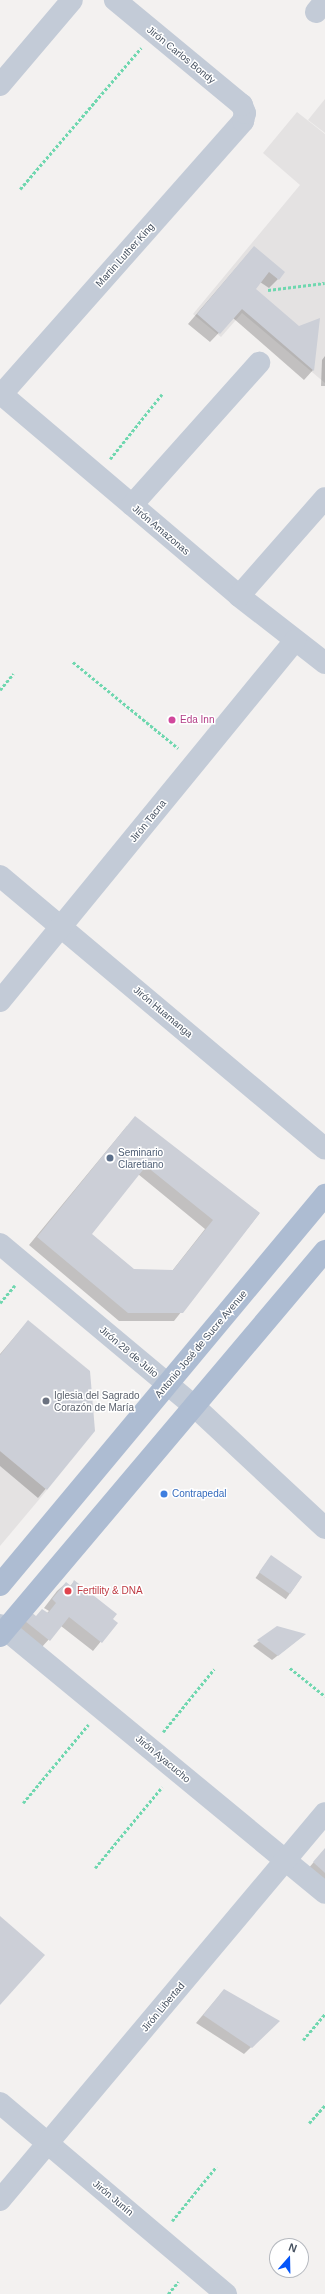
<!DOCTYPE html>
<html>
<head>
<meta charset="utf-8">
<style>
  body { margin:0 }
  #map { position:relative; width:325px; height:2294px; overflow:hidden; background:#f3f1f0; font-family:Helvetica,sans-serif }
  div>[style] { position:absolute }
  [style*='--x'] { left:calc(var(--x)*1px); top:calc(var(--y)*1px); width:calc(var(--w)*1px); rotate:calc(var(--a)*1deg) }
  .education>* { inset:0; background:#e4e2e2 }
  .shadow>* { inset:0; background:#0003; transform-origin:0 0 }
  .building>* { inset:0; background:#cccfd7; transform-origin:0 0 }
  .path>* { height:2.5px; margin-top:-1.25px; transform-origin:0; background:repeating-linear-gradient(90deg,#6fd7af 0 3px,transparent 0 5px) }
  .minor>* { height:22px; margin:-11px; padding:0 11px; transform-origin:11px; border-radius:11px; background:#c3cbd7 }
  .major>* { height:22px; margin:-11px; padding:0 11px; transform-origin:11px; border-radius:11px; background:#adbcd2 }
  .dots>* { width:11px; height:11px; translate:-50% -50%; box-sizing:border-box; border:2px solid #fff; border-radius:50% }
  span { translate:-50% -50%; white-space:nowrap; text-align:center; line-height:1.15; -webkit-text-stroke:3px #fff; paint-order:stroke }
  .street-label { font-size:10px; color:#465160 }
  .hotel-label { font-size:10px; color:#b23c85 }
  .left { translate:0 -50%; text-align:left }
  .service-label { font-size:10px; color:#4e5e75 }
  .worship-label { font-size:10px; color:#5b616d }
  .shop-label { font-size:10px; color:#366cbe }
  .health-label { font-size:10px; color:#be3a42 }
  .north { position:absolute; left:269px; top:2238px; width:40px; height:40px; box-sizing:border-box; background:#fff; border:1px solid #b5b9bf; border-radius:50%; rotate:20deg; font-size:11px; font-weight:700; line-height:16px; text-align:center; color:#465160 }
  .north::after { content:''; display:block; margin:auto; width:14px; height:18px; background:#0455f9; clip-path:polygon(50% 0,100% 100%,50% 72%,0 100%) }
</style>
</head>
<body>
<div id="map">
  <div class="education">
    <i style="clip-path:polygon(325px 99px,325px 133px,308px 120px)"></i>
    <i style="clip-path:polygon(297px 112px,325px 134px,325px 383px,242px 313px,221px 337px,193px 314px,300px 185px,263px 153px)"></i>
    <i style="clip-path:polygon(0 1451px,47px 1490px,0 1546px)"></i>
  </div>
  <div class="shadow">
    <i style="clip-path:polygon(254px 247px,278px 279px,269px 288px,260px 282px,254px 289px,299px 327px,319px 320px,313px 370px,304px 380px,233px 318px,210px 342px,188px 324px)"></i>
    <i style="clip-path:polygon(325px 356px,325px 386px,321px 386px,322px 360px)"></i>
    <i style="clip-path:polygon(evenodd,127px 1126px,259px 1214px,174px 1321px,119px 1321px,29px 1245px,127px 1126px,138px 1174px,205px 1229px,172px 1271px,134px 1270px,91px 1234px,138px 1174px)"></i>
    <i style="clip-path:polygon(28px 1321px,94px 1431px,38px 1498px,0 1466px,0 1354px)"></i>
    <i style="left:271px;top:1556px;width:37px;height:27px;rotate:35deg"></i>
    <i style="clip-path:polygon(74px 1582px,116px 1623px,93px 1651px,61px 1626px,41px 1648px,17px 1629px,23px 1622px,47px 1613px,49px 1611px,44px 1608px,57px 1591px,66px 1583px,70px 1586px)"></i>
    <i style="clip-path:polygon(277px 1627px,304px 1635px,272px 1660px,253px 1646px)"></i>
    <i style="clip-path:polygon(325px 1849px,325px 1886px,307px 1870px)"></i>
    <i style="clip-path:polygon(224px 1990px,278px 2021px,244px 2054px,196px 2023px)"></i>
  </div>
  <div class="building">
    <i style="clip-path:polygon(254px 246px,285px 272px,279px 280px,269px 272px,256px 289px,299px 326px,320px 318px,314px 371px,242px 309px,220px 334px,197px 314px)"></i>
    <i style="clip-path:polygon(evenodd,135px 1116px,260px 1213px,183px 1313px,128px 1313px,37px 1237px,135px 1116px,146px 1166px,213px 1220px,173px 1270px,134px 1269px,92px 1234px,146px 1166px)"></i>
    <i style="clip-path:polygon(28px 1320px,90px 1371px,95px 1431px,47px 1490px,0 1451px,0 1355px)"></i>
    <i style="left:271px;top:1555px;width:38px;height:21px;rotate:35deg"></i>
    <i style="clip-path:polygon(74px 1580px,117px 1614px,113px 1619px,118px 1623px,102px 1643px,69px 1617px,50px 1641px,25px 1621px,31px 1612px,36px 1616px,42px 1609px,48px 1613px,56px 1603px,52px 1599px,66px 1582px,71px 1586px)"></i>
    <i style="clip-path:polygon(277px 1626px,306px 1634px,278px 1656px,257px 1640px)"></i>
    <i style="clip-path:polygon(325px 1848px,325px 1873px,313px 1862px)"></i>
    <i style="clip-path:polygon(0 1916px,45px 1955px,0 2005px)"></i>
    <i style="clip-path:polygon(224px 1989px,280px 2021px,252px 2048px,203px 2015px)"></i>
  </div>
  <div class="path">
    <i style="--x:20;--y:189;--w:186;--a:-49.4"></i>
    <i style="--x:268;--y:290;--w:57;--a:-7"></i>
    <i style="--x:110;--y:459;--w:83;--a:-51.3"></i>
    <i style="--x:73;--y:662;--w:136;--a:39.3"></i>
    <i style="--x:0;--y:690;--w:21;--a:-51"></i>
    <i style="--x:0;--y:1303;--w:23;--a:-50"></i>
    <i style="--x:290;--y:1668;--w:45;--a:38.7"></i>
    <i style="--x:163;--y:1732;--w:81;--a:-51"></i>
    <i style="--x:23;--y:1803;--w:102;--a:-50.2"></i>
    <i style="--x:95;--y:1868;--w:105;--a:-50.4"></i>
    <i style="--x:303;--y:2040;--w:34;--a:-50"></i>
    <i style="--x:309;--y:2123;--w:24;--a:-48"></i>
    <i style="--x:172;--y:2221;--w:70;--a:-50.8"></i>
    <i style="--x:168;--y:2294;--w:16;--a:-50"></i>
  </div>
  <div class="minor">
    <i style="--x:316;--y:12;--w:14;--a:-51"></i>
    <i style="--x:0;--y:85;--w:111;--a:-49.7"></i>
    <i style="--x:0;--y:393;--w:314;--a:40.3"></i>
    <i style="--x:239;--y:596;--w:109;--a:37.9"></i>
    <i style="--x:0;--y:396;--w:367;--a:-48.5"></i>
    <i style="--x:243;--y:121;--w:8;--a:-76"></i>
    <i style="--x:245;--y:113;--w:9;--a:-111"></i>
    <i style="--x:242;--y:105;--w:165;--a:-140.4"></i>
    <i style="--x:132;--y:505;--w:191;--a:-48.2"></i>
    <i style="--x:239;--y:596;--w:130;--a:-48.7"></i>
    <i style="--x:0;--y:876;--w:424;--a:40"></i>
    <i style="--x:0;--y:1001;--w:466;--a:-50.7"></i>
    <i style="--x:0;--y:1244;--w:253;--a:39.9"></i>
    <i style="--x:194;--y:1406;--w:179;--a:43"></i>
    <i style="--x:0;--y:1625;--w:421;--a:39.5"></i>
    <i style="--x:0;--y:2103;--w:296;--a:40.2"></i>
    <i style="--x:0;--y:2200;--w:505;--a:-49.98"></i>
  </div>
  <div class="major">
    <i style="--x:0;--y:1585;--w:508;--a:-50.19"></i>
    <i style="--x:0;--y:1636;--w:504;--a:-49.83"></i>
  </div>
  <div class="dots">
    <i style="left:172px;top:720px;background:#d1479c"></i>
    <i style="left:110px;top:1158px;background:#5c6f8a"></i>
    <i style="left:46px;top:1401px;background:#6b7280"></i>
    <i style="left:164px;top:1494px;background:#3f7fe0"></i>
    <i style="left:68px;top:1591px;background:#e0444e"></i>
  </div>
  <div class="street-label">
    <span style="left:181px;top:55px;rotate:39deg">Jirón Carlos Bondy</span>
    <span style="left:125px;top:255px;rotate:-48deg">Martin Luther King</span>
    <span style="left:161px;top:530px;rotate:40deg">Jirón Amazonas</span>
    <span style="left:148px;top:821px;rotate:-51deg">Jirón Tacna</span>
    <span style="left:163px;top:1012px;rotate:40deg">Jirón Huamanga</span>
    <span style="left:201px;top:1344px;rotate:-50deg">Antonio José de Sucre Avenue</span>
    <span style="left:129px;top:1352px;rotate:40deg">Jirón 28 de Julio</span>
    <span style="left:163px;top:1759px;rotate:40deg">Jirón Ayacucho</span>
    <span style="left:163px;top:2007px;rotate:-50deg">Jirón Libertad</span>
    <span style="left:113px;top:2198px;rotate:40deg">Jirón Junín</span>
  </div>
  <div class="hotel-label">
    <span class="left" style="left:180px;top:720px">Eda Inn</span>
  </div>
  <div class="service-label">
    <span class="left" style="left:118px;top:1158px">Seminario<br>Claretiano</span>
  </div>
  <div class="worship-label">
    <span class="left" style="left:54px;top:1401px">Iglesia del Sagrado<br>Corazón de María</span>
  </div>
  <div class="shop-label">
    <span class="left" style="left:172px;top:1494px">Contrapedal</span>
  </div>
  <div class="health-label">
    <span class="left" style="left:77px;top:1591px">Fertility &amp; DNA</span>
  </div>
  <div class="north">N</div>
</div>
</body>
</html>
